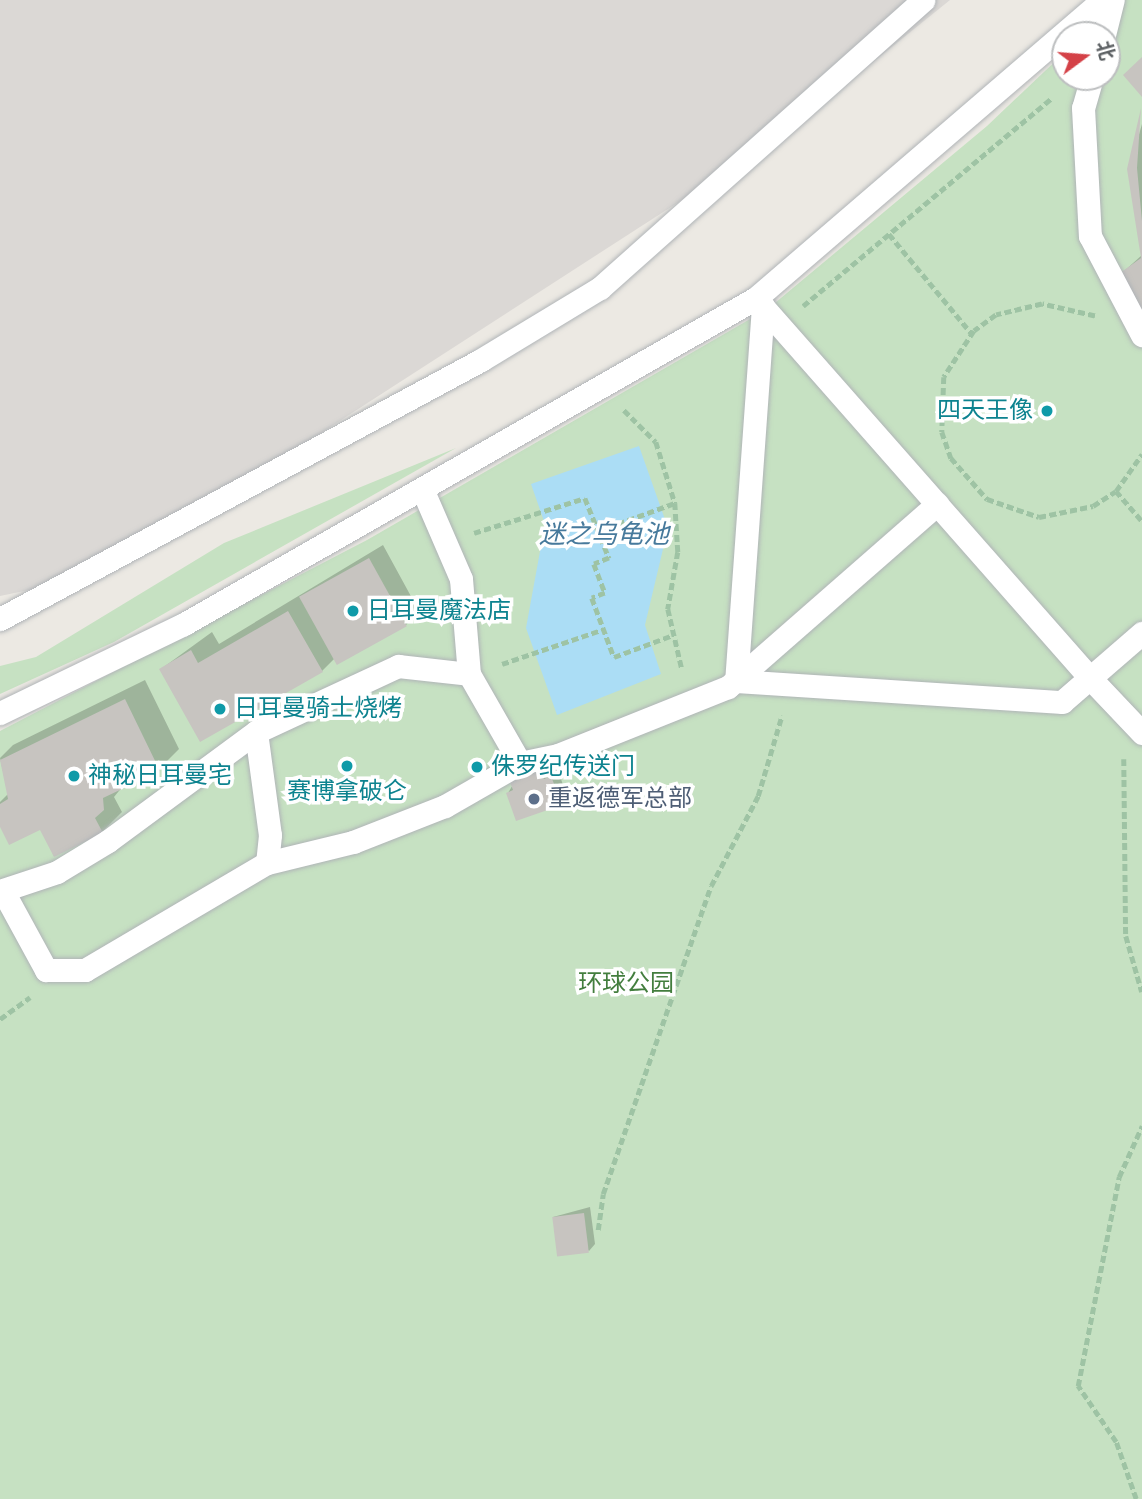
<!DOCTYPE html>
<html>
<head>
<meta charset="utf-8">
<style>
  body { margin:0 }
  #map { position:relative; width:1142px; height:1499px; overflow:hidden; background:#ece9e3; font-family:"Source Sans 3","Noto Sans SC",sans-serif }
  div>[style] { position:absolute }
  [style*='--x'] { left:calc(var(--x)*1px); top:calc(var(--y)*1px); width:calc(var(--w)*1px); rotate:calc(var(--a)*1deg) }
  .industrial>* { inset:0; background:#dbd8d5 }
  .green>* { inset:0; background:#c6e1c2 }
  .water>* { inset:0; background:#abddf5 }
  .shadow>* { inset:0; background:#0003 }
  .building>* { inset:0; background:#c7c4c0; transform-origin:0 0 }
  .path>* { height:4.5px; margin-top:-2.25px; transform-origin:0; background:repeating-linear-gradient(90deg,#9ec3a4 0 7px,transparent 0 10.5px) }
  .roads { filter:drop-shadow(0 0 2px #b0b4b7) drop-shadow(0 0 2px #b0b4b7) }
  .service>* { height:23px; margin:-11.5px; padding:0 11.5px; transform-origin:11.5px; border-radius:11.5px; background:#fff }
  .dots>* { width:19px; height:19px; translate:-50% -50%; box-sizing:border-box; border:4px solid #fff; border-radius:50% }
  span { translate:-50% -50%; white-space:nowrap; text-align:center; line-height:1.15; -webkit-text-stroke:7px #fff; paint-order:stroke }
  .culture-label { font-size:24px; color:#0d838f }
  .right { translate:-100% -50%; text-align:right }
  .left { translate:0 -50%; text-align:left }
  .service-label { font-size:24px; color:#4e5e75 }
  .park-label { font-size:24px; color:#437e3e }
  .water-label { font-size:26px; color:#477a9c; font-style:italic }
  .north { position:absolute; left:1051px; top:21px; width:70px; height:70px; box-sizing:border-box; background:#fff; border:2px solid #bdbfc0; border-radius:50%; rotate:74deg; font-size:19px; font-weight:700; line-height:28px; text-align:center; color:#5b5f62 }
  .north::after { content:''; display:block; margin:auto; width:24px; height:32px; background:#d44147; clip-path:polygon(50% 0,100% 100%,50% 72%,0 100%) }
</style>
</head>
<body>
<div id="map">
  <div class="industrial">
    <i style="clip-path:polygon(0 0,950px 0,784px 134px,101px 575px,0 596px)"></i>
  </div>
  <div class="green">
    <i style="clip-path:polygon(1119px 0,1142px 0,1142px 1499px,0 1499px,0 731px,367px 540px,769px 308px,987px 126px,1065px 52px,1065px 77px,1107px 77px,1107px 35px,1083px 35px)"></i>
    <i style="clip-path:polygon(456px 448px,114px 642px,0 694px,0 666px,36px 657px,224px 543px)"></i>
  </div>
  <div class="water">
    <i style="clip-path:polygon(639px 446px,668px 528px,645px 625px,661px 674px,557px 715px,526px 628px,545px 524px,531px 484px)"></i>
  </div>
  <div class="shadow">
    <i style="clip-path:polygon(1142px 124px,1142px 306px,1122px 273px,1142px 255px,1129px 169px)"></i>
    <i style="clip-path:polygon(383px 545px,419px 611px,406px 625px,335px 658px,322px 671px,161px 669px,212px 632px,219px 644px)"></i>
    <i style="clip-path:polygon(145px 680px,179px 749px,159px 769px,123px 786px,114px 797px,122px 812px,102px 832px,0 823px,0 802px,8px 794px,0 758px,13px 745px)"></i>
    <i style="clip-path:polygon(548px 765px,550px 773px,558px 770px,567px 797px,561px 803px,508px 793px,518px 776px)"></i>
    <i style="clip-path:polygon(590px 1207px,595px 1244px,589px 1251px,553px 1217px)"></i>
  </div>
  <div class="building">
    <i style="clip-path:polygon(1142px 57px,1142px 97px,1123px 75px)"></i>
    <i style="clip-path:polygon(1141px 108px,1137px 168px,1142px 221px,1142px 311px,1120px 273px,1141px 258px,1127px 169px)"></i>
    <i style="left:369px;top:558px;width:78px;height:80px;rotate:61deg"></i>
    <i style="clip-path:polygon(288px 611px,323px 672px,200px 742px,159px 669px,191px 650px,198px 663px)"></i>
    <i style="clip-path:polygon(125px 699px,160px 771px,103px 798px,104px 810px,95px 818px,103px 833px,54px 857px,40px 830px,9px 845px,0 827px,0 804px,8px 799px,0 760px)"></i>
    <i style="clip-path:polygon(541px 770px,544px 779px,551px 776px,562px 805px,516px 821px,506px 793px,513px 790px,510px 782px)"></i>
    <i style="left:584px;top:1213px;width:40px;height:32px;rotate:83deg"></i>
  </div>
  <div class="path">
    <i style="--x:889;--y:234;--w:130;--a:50.3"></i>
    <i style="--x:803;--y:306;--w:324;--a:-39.9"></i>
    <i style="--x:1095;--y:316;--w:54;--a:-167.2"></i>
    <i style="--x:1042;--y:304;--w:47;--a:166.6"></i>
    <i style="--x:996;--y:315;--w:27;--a:144"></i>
    <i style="--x:974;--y:331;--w:55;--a:123.1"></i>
    <i style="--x:944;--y:377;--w:55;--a:92.1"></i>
    <i style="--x:942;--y:432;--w:28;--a:71"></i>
    <i style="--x:951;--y:458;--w:55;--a:48.7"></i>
    <i style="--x:987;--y:499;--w:55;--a:19.1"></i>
    <i style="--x:1039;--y:517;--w:55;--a:-11.5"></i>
    <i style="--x:1093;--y:506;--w:27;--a:-33"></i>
    <i style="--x:1116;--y:491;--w:45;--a:-54.9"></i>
    <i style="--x:624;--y:410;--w:45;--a:45"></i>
    <i style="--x:656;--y:442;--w:64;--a:72.7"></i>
    <i style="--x:675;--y:503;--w:49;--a:86.5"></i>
    <i style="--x:678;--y:552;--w:58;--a:100"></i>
    <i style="--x:668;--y:609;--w:62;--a:76.9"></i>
    <i style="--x:1116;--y:491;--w:40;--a:49"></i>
    <i style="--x:598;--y:531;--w:82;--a:-20"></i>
    <i style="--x:474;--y:533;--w:116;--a:-17.5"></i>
    <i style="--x:585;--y:498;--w:65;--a:68.2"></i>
    <i style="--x:609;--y:558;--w:16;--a:158"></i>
    <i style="--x:594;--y:564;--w:31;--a:69"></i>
    <i style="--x:605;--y:593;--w:14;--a:159"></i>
    <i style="--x:592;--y:598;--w:63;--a:69.6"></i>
    <i style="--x:614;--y:657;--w:63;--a:-20.4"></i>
    <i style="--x:502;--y:664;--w:108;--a:-18.9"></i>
    <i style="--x:1124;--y:759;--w:177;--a:89.4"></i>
    <i style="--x:1126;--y:936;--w:58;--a:74.1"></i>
    <i style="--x:0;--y:1019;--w:37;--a:-36"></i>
    <i style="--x:598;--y:1230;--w:36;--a:-82"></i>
    <i style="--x:603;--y:1194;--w:326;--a:-70.7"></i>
    <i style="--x:711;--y:886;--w:102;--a:-62.4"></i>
    <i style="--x:758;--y:796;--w:84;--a:-73.5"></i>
    <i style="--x:1136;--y:1499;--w:60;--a:-109.3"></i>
    <i style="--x:1116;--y:1442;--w:68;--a:-124.2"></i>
    <i style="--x:1078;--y:1386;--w:213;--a:-78.9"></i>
    <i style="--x:1119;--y:1177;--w:56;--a:-65.7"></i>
  </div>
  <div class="roads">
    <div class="service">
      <i style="--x:1104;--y:35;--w:36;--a:-76"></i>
      <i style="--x:1092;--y:77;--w:32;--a:106"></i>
      <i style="--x:1083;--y:108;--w:128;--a:86.9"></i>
      <i style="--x:1090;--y:236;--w:112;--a:62.3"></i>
      <i style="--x:758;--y:301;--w:502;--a:48.63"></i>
      <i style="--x:1090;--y:678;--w:69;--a:-40.9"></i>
      <i style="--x:763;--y:306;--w:376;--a:94.1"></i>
      <i style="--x:736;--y:681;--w:327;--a:3.7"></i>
      <i style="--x:1062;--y:702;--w:37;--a:-41"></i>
      <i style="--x:1090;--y:678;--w:76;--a:46.6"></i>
      <i style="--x:423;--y:491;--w:96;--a:66.6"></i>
      <i style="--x:461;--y:579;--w:95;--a:85.2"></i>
      <i style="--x:0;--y:619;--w:546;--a:-28.3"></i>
      <i style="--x:481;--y:360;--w:139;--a:-31.2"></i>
      <i style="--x:600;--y:288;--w:433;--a:-41.7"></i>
      <i style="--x:0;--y:713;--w:204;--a:-25.8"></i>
      <i style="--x:184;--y:624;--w:658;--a:-29.68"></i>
      <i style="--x:756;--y:298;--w:457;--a:-40.7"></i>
      <i style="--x:256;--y:732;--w:104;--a:82.3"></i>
      <i style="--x:270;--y:835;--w:28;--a:96"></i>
      <i style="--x:0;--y:891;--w:60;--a:-18.4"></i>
      <i style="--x:57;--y:872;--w:60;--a:-31.3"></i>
      <i style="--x:108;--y:841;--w:184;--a:-36.4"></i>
      <i style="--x:256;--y:732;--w:157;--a:-24.9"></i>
      <i style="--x:398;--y:666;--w:71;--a:6.4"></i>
      <i style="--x:469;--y:674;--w:103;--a:60.2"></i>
      <i style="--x:520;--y:763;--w:39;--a:-12"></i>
      <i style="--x:558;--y:755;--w:183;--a:-21.8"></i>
      <i style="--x:728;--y:687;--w:278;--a:-41.2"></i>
      <i style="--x:4;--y:893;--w:88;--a:61.4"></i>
      <i style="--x:46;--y:970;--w:39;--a:0"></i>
      <i style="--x:85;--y:970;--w:211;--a:-30.5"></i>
      <i style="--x:267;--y:863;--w:89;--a:-13.7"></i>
      <i style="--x:353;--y:842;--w:99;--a:-21.4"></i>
      <i style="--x:445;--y:806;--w:86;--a:-29.8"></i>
    </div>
  </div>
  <div class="dots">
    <i style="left:1047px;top:411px;background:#0f9aa8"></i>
    <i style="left:353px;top:611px;background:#0f9aa8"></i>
    <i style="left:220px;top:709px;background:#0f9aa8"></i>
    <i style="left:347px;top:766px;background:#0f9aa8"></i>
    <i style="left:477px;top:767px;background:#0f9aa8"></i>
    <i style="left:74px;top:776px;background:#0f9aa8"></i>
    <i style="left:534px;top:799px;background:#5c6f8a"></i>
  </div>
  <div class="culture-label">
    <span class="right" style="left:1033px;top:411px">四天王像</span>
    <span class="left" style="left:367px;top:611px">日耳曼魔法店</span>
    <span class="left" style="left:234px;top:709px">日耳曼骑士烧烤</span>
    <span class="left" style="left:491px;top:767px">侏罗纪传送门</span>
    <span class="left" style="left:88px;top:776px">神秘日耳曼宅</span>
    <span style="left:347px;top:792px">赛博拿破仑</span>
  </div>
  <div class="service-label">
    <span class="left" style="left:548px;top:799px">重返德军总部</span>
  </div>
  <div class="park-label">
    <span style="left:626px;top:984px">环球公园</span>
  </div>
  <div class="water-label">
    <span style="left:604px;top:535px">迷之乌龟池</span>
  </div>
  <div class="north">北</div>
</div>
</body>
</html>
